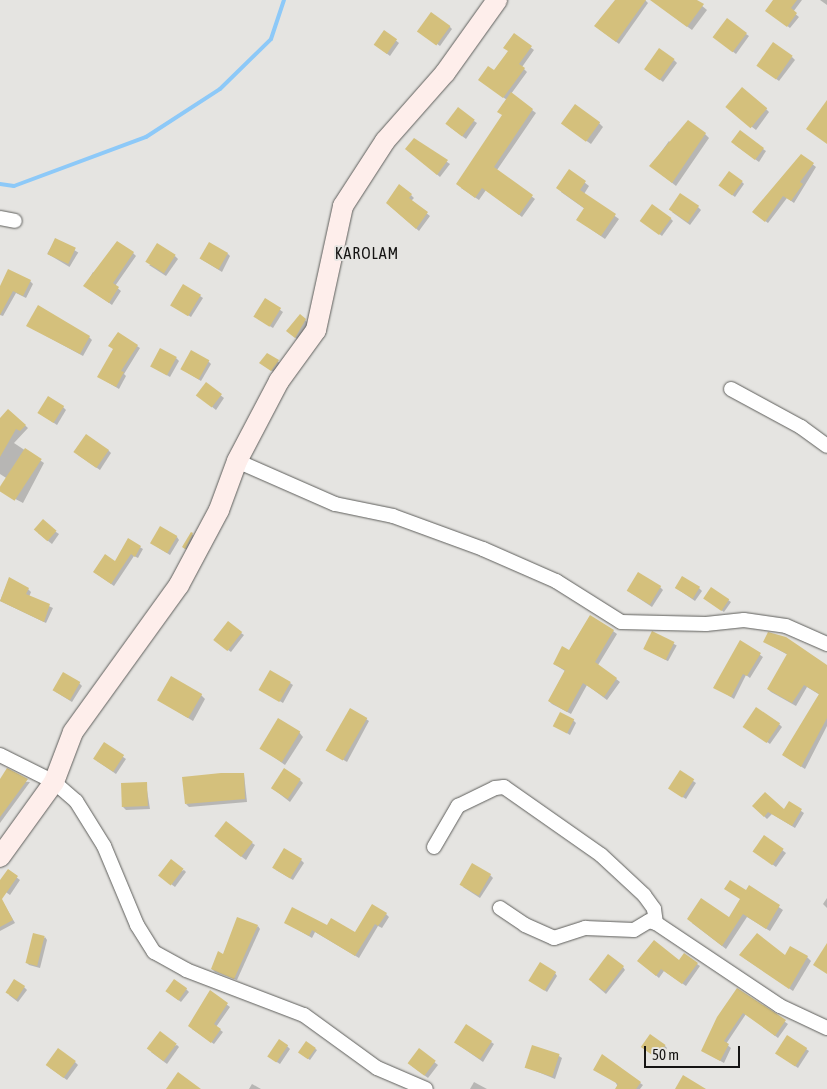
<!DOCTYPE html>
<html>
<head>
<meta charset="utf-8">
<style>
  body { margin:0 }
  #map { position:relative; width:827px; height:1089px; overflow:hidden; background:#e5e4e1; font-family:"Asap Condensed",sans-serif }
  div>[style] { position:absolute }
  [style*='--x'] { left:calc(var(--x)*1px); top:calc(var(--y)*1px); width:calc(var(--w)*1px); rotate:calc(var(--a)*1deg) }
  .shadow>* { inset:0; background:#0003; transform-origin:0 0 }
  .stream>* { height:4px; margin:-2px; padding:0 2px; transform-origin:2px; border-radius:2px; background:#8dc9f8 }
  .building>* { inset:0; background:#d4c07c; transform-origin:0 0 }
  .roads { filter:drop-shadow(0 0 1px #5e5e5b) drop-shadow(0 0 1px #5e5e5b) }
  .street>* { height:14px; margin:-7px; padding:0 7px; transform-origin:7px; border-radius:7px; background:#fff }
  .secondary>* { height:20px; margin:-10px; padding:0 10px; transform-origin:10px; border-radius:10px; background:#feeeeb }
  span { translate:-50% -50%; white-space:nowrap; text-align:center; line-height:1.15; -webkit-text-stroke:4px #e5e4e1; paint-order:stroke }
  .quarter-label { font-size:16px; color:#151413; letter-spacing:1px }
  .scale { position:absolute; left:644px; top:1046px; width:96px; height:22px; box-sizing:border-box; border:2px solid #151413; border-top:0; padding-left:6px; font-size:15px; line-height:18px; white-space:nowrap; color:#151413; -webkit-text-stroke:4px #e5e4e1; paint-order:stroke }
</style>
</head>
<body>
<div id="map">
  <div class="shadow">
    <i style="clip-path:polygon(616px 0,645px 0,648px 3px,619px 44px,595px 26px)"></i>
    <i style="clip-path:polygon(667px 0,695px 0,707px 10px,692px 30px,666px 11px)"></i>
    <i style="clip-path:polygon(775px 0,802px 0,793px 12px,799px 17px,790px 28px,770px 13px)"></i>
    <i style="clip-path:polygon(820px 0,827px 0,827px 5px)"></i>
    <i style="clip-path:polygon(449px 26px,452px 29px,440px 46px,422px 33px)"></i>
    <i style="clip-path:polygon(384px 31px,399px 43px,390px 56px,378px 47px)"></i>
    <i style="clip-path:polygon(746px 34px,749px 36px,736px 54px,718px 40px)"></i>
    <i style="clip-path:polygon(514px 35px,534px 50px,522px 67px,527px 72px,511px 94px,536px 113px,497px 170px,535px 199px,522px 217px,486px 190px,479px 200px,461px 188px,504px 116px,507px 100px,482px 82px,495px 72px,509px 52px)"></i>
    <i style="clip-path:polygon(792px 57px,795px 60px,779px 81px,760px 67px)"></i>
    <i style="clip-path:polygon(674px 60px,677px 63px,663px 82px,649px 71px)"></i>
    <i style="clip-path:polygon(766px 109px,769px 112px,756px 130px,731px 111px)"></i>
    <i style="clip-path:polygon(474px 121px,477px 123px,466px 139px,450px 127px)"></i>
    <i style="clip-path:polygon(599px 123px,603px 127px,591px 144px,565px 126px)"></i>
    <i style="clip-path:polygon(705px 134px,709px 138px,676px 186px,651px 166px,669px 141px,672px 144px)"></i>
    <i style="clip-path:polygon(414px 140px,450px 164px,440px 177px,410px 152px)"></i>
    <i style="clip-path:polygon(735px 145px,763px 149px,766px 151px,759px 162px)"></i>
    <i style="clip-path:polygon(801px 155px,816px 167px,794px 203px,787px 198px,768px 223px,753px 212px)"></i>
    <i style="clip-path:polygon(570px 171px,589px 186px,584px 194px,619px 219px,605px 239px,582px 223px,585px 209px,561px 192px)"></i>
    <i style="clip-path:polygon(742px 182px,744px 184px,735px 197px,723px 188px)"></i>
    <i style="clip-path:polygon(411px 195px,414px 198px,411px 201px,430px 216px,419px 231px,390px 206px)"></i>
    <i style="clip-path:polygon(698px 207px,701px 210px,690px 225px,672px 212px)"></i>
    <i style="clip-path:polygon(671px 219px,673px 221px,662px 236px,645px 223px)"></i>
    <i style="left:56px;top:239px;width:26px;height:17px;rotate:31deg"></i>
    <i style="clip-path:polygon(133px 253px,136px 256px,115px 286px,121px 291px,112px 305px,85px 286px,93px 272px,96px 274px)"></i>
    <i style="clip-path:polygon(228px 254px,230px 256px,222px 272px,201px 259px)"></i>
    <i style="clip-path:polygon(175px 256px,178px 259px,166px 276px,149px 265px)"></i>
    <i style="clip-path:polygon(30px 281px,33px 284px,26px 298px,16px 293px,3px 316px,0 315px,0 289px)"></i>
    <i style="clip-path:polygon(200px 296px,203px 298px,191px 317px,175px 307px)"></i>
    <i style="clip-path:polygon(266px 300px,283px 312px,273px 328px,258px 319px)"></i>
    <i style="clip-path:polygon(301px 316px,308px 323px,298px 340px,288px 331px)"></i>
    <i style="clip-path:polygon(28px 326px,89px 337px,92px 340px,83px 356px)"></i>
    <i style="clip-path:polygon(137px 346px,140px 348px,124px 374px,126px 376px,119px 389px,99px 377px,114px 349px)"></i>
    <i style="clip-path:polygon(268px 354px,281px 364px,275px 373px,260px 363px)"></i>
    <i style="clip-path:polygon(176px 358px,179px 361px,170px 377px,155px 368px)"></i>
    <i style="clip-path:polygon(208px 361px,211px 364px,201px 381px,182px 369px)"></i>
    <i style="clip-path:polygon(206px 384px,224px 398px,216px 410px,201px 398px)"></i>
    <i style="clip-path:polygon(63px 407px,66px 410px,57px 425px,42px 415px)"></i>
    <i style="clip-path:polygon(8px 410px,28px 428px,14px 443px,44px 463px,23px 503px,6px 494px,14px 483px,0 474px,0 420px)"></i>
    <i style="clip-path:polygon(108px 450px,111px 453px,100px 470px,78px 455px)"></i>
    <i style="clip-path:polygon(56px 532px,59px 534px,52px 544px,38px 533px)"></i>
    <i style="clip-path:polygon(192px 534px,195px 537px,188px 551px,183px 547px)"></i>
    <i style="clip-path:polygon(177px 537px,179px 540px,170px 555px,151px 543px)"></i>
    <i style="clip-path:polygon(128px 540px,143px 549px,138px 558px,134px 556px,114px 586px,94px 572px,116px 562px)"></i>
    <i style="clip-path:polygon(9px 579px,28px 589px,31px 592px,29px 597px,53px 608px,46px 623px,0 601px)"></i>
    <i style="clip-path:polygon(660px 587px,663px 590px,652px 607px,631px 593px)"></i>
    <i style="clip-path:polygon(676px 588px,699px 588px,702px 591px,695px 601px)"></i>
    <i style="clip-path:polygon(728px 600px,731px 602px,724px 612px,708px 601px)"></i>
    <i style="clip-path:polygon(613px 631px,617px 634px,598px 665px,620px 682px,607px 700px,587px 685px,571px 714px,552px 704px,549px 701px,565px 671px,554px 664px,570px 651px)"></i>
    <i style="clip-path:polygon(241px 633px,244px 635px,231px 652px,218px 643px)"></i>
    <i style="left:654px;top:633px;width:26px;height:18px;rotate:29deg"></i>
    <i style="clip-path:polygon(741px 642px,763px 657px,750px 678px,746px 675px,734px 699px,715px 687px)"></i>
    <i style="clip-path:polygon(765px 642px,827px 666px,827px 726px,805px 769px,783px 755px,820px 695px,807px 687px,796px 706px,771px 692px,768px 689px,788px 655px)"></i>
    <i style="clip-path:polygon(79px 683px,82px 686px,72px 702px,56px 692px)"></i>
    <i style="clip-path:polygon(290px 683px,293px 685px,283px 703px,261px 690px)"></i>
    <i style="clip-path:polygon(201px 695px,205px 699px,193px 721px,159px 700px)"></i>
    <i style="clip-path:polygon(366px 719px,369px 721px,347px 762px,327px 750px)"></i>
    <i style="clip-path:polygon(573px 720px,576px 723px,570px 735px,554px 725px)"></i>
    <i style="clip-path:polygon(779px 724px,782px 727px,770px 744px,748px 729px)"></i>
    <i style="clip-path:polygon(299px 732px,303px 737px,285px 765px,261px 748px)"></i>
    <i style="clip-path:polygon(104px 744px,126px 759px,116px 774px,97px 761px)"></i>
    <i style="clip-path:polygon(680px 772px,696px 783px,686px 799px,673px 791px)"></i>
    <i style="clip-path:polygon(244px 774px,247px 802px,189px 807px,186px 804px)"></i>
    <i style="clip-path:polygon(0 780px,30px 782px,0 823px)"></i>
    <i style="clip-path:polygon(300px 780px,303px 783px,290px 802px,272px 788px)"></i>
    <i style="clip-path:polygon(146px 784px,150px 809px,126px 810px,123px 807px)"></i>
    <i style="clip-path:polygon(789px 803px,804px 813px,795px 828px,772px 814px,767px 819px,753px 806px,784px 810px)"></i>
    <i style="clip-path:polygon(764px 836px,786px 853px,776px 867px,757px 853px)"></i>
    <i style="clip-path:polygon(218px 839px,252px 843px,255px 845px,246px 860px)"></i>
    <i style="clip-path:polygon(301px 860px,304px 863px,293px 880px,276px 870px)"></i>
    <i style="clip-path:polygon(184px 870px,186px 872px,175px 887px,163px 878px)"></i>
    <i style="clip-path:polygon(8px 871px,20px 880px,10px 895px,0 888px)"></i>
    <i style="clip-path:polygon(490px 875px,493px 878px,480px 898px,463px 887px)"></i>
    <i style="clip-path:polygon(749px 887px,783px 910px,770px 931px,747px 917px,726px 949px,692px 923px,729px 919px)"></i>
    <i style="clip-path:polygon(0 897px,15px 923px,0 931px)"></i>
    <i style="clip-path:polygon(827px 898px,827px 908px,823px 904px)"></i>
    <i style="clip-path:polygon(386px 914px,389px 917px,382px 928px,378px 926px,359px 958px,315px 932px,312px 938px,285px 922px,327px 926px,355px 934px)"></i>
    <i style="clip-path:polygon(258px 926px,260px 929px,237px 980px,215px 972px,212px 969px,224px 955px)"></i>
    <i style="clip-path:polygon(45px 937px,47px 940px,40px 968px,29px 965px,26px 962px)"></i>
    <i style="clip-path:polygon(785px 956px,807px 957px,811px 961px,793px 991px,744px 958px)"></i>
    <i style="clip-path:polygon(642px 964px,697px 964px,700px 966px,686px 986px,664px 971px,659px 978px)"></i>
    <i style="clip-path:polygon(623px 967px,625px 970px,606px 994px,592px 982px)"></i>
    <i style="clip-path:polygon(555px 973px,557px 976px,547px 992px,533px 982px)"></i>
    <i style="clip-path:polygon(24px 987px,27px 990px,18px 1002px,9px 995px)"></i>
    <i style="clip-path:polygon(186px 989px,189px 992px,181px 1002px,169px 993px)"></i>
    <i style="clip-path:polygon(738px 990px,788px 1024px,778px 1038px,746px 1014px,726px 1044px,731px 1048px,724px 1063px,703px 1051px)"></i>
    <i style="clip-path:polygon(210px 992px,230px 1007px,216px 1027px,223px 1032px,214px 1044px,192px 1029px)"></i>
    <i style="clip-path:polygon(491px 1042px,494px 1044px,483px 1062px,456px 1043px)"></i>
    <i style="clip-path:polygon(306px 1043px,317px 1050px,310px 1060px,301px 1054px)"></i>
    <i style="clip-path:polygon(177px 1045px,179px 1047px,167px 1064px,151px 1052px)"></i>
    <i style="clip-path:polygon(287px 1046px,290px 1049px,280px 1064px,272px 1059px)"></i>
    <i style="clip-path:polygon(665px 1046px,667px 1048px,660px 1060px,642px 1047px)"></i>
    <i style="clip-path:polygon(806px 1049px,809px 1051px,798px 1068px,779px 1055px)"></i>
    <i style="clip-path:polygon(419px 1050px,438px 1065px,428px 1078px,412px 1066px)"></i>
    <i style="clip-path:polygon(559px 1056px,562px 1058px,555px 1079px,526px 1067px)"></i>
    <i style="clip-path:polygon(602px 1056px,640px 1083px,643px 1085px,640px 1089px,619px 1089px)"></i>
    <i style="clip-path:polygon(75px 1062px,78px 1065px,67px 1080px,50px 1068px)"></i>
    <i style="clip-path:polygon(474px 1082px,487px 1089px,470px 1089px)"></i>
    <i style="clip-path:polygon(252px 1084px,261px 1089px,249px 1089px)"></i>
  </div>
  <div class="stream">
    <i style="--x:0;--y:184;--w:14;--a:8"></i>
    <i style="--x:14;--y:186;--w:141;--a:-20.4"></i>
    <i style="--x:146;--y:137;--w:88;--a:-33"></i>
    <i style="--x:220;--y:89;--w:71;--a:-44.4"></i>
    <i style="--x:271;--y:39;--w:41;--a:-71.6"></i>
  </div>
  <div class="building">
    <i style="clip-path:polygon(615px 0,646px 0,616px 42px,594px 26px)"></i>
    <i style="clip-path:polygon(650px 0,697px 0,704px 4px,687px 27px)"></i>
    <i style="clip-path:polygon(773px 0,797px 0,791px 8px,797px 13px,787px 27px,765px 11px)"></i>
    <i style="left:431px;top:12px;width:24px;height:24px;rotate:36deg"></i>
    <i style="left:727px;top:18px;width:25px;height:24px;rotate:37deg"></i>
    <i style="left:384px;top:30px;width:16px;height:18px;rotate:35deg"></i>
    <i style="clip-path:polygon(514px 33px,532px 46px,519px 64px,525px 68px,503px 98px,478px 80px,488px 66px,494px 70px,508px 51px,503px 48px)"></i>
    <i style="left:773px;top:42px;width:24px;height:29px;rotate:35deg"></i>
    <i style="left:659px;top:48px;width:19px;height:26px;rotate:35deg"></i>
    <i style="left:742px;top:87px;width:33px;height:26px;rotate:40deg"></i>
    <i style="clip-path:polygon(511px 92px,533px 109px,494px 167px,533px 195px,519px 215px,482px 188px,475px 198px,456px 184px,502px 115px,497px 112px)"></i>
    <i style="clip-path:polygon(827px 100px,827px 144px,806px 129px)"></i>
    <i style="left:575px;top:104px;width:31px;height:24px;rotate:36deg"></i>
    <i style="left:458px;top:107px;width:21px;height:21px;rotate:37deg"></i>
    <i style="clip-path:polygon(688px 120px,706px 133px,672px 183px,649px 166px)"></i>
    <i style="left:740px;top:130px;width:30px;height:15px;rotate:37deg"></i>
    <i style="clip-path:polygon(414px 138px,448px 160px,437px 175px,405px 149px)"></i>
    <i style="clip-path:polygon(801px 154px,814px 163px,800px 182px,803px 184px,791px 201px,783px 196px,765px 222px,752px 212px)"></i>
    <i style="clip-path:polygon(569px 169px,586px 181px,580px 190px,616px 214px,601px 236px,576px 220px,584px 208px,556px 188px)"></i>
    <i style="left:729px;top:171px;width:17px;height:18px;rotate:36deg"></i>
    <i style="clip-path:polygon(399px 184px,412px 194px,409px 198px,428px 212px,416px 229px,386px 203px)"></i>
    <i style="left:680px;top:193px;width:23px;height:20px;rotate:34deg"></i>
    <i style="left:652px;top:204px;width:24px;height:21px;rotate:36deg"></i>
    <i style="left:55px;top:238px;width:23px;height:18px;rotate:25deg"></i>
    <i style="clip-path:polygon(117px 241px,134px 252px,113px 283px,119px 287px,109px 303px,83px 286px)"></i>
    <i style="left:209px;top:242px;width:22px;height:19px;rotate:30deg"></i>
    <i style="left:157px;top:243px;width:22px;height:22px;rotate:32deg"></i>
    <i style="clip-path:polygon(8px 269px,31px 280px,23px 296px,13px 291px,0 315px,0 286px)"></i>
    <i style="left:183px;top:284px;width:21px;height:25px;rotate:31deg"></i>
    <i style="left:265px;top:298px;width:19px;height:22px;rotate:32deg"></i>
    <i style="clip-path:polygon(38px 305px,90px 336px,80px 354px,26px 326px)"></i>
    <i style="clip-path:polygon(300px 314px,306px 319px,295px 338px,286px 331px)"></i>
    <i style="clip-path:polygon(118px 332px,138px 345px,121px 371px,124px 372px,116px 387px,97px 377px,113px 349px,108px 346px)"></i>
    <i style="left:160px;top:348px;width:19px;height:21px;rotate:28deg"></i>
    <i style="left:191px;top:350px;width:21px;height:22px;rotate:29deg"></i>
    <i style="clip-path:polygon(267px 353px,279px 360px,271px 371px,259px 363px)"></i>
    <i style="left:206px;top:382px;width:20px;height:17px;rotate:37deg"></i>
    <i style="left:48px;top:396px;width:19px;height:20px;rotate:32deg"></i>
    <i style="clip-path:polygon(8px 409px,26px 425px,20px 431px,16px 429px,0 457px,0 418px)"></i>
    <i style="left:86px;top:434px;width:28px;height:22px;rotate:35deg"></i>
    <i style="left:25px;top:448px;width:20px;height:50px;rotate:33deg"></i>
    <i style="left:43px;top:519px;width:18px;height:14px;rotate:41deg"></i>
    <i style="left:160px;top:526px;width:20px;height:20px;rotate:30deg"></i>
    <i style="clip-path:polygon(191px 532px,193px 533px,185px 549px,182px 547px)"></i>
    <i style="clip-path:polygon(128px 538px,141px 546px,135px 557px,131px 554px,111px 584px,93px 572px,105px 554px,115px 561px)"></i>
    <i style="left:638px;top:572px;width:27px;height:22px;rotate:31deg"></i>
    <i style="left:682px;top:576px;width:21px;height:14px;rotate:31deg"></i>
    <i style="clip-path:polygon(9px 577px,29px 588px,26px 594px,50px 604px,44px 622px,0 601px)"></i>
    <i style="left:711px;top:587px;width:22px;height:14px;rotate:34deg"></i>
    <i style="clip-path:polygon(590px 615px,614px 630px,595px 662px,617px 678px,604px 697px,583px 683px,567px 712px,548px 701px,565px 670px,553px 664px,562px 646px,569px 650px)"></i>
    <i style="left:228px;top:621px;width:18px;height:24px;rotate:38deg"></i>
    <i style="left:652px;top:631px;width:25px;height:20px;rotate:26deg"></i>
    <i style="clip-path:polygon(768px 632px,786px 637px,827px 665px,827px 718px,801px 767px,782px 755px,819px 694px,804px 685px,792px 703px,767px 689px,787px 654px,763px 642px)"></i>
    <i style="clip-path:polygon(740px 640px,761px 653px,747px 676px,743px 674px,731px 697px,713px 688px)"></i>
    <i style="left:270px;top:670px;width:24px;height:23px;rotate:30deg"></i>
    <i style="left:63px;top:672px;width:20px;height:21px;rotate:30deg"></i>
    <i style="left:171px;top:676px;width:36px;height:28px;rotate:30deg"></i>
    <i style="left:756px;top:707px;width:29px;height:24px;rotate:34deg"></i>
    <i style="left:350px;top:708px;width:20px;height:49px;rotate:30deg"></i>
    <i style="left:560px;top:712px;width:16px;height:16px;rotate:27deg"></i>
    <i style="left:278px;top:718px;width:26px;height:36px;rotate:31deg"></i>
    <i style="left:104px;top:742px;width:24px;height:20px;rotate:33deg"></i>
    <i style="clip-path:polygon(7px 768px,28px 779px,0 817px,0 779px)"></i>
    <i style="left:284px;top:768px;width:20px;height:24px;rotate:33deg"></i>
    <i style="left:680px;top:770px;width:17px;height:22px;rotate:33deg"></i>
    <i style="clip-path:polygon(221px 773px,244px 773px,245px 799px,185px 804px,182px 777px)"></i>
    <i style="left:147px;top:782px;width:24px;height:26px;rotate:88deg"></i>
    <i style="clip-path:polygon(765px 792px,784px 809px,789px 801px,802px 809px,792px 826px,768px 812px,764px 817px,752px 806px)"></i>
    <i style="left:226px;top:821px;width:34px;height:19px;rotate:38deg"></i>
    <i style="left:764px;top:835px;width:24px;height:20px;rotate:35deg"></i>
    <i style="left:284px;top:848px;width:21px;height:23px;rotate:31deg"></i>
    <i style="left:171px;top:859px;width:16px;height:21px;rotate:38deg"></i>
    <i style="left:472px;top:863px;width:22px;height:25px;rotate:30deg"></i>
    <i style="clip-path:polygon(8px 869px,18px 876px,2px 899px,13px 920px,0 927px,0 880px)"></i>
    <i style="clip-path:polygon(730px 880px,746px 890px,749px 885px,780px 905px,766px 929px,743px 914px,722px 946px,687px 919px,701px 898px,729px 917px,740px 899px,724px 889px)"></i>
    <i style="clip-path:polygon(372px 904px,387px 913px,378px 926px,375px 924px,355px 956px,312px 930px,309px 936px,284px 923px,292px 907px,327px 925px,331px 918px,355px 932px)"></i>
    <i style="clip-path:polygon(237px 917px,258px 925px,234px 979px,211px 969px,218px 951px,223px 954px)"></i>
    <i style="left:33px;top:933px;width:12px;height:31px;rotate:14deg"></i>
    <i style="clip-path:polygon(757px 933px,785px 955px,790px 946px,808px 956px,789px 989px,739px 955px)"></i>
    <i style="clip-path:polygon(654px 940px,679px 960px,684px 953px,698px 963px,682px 984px,661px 969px,656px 976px,637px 961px)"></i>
    <i style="clip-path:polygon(827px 943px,827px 974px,813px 965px)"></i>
    <i style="left:608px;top:954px;width:20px;height:32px;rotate:37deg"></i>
    <i style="left:540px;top:962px;width:19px;height:22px;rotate:32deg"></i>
    <i style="left:14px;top:979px;width:13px;height:16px;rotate:32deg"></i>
    <i style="left:174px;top:979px;width:16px;height:15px;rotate:35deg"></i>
    <i style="clip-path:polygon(737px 988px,786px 1020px,775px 1036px,743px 1013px,724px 1041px,729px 1044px,720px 1061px,701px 1051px,717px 1017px)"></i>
    <i style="clip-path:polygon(210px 990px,228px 1003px,214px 1024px,221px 1029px,211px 1043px,188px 1026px)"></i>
    <i style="left:466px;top:1024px;width:31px;height:22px;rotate:33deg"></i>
    <i style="left:160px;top:1031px;width:21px;height:22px;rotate:37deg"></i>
    <i style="left:650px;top:1034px;width:19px;height:16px;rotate:35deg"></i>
    <i style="left:787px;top:1035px;width:24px;height:22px;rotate:33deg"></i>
    <i style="left:279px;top:1039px;width:11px;height:21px;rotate:34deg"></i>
    <i style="left:306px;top:1041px;width:12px;height:14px;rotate:35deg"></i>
    <i style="left:532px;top:1045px;width:29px;height:24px;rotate:18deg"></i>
    <i style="left:58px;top:1048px;width:22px;height:21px;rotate:36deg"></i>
    <i style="left:419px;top:1048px;width:21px;height:19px;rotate:37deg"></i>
    <i style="clip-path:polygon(602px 1054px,641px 1082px,636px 1089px,615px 1089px,618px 1084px,593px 1070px)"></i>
    <i style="clip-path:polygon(178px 1072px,201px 1089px,166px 1089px)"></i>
    <i style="clip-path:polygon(683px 1075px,706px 1089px,675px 1089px)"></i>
  </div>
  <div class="roads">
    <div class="street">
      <i style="--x:0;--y:218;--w:15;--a:11"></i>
      <i style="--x:731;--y:389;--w:80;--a:28.5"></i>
      <i style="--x:801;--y:427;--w:32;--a:36"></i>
      <i style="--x:237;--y:461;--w:107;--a:23.7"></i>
      <i style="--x:335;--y:504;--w:59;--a:11.7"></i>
      <i style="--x:393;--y:516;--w:96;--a:20.1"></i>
      <i style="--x:483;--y:549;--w:80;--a:23.7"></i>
      <i style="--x:556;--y:581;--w:77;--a:32.2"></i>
      <i style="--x:621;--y:622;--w:85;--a:1.3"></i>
      <i style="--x:706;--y:624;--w:38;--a:-6"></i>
      <i style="--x:744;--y:620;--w:42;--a:8.1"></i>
      <i style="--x:786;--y:626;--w:45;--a:23.7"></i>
      <i style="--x:0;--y:755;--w:60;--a:26.6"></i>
      <i style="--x:54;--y:782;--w:29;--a:41"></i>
      <i style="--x:76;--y:801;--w:53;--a:58.1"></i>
      <i style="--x:104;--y:846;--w:86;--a:67.3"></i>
      <i style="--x:137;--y:925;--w:32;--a:58"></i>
      <i style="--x:154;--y:952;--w:37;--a:29"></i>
      <i style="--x:186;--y:970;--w:126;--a:20.9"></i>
      <i style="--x:304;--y:1015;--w:90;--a:36"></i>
      <i style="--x:377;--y:1068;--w:53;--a:23.2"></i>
      <i style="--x:434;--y:847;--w:48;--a:-59.7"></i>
      <i style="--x:458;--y:806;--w:41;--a:-25.9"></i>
      <i style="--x:495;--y:788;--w:9;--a:-6"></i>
      <i style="--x:504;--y:787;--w:118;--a:35"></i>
      <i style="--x:601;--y:855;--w:59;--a:42.9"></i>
      <i style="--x:644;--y:895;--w:17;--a:54"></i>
      <i style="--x:654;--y:909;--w:14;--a:82"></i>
      <i style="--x:500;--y:908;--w:30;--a:34"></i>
      <i style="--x:525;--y:925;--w:32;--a:24"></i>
      <i style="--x:554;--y:938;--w:33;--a:-18"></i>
      <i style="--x:585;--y:928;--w:49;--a:2.3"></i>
      <i style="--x:634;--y:930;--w:17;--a:-31"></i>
      <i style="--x:649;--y:921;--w:7;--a:16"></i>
      <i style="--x:656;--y:923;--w:149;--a:33.8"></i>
      <i style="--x:780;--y:1006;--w:52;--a:25.1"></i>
    </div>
    <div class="secondary">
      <i style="--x:0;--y:857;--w:92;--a:-54.2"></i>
      <i style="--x:54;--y:782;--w:53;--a:-69.2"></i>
      <i style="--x:73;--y:732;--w:181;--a:-54.2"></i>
      <i style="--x:179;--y:585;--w:85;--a:-61.9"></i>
      <i style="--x:219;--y:510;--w:52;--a:-69.8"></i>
      <i style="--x:237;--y:461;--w:90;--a:-62.3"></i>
      <i style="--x:279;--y:381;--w:63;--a:-54"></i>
      <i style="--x:316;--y:330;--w:127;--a:-77.7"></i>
      <i style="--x:343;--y:206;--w:77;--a:-57.1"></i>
      <i style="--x:385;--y:141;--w:91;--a:-48.6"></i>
      <i style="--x:445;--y:73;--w:90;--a:-54.5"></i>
    </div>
  </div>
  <div class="quarter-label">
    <span style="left:367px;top:253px">KAROLAM</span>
  </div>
  <div class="scale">50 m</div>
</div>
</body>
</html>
